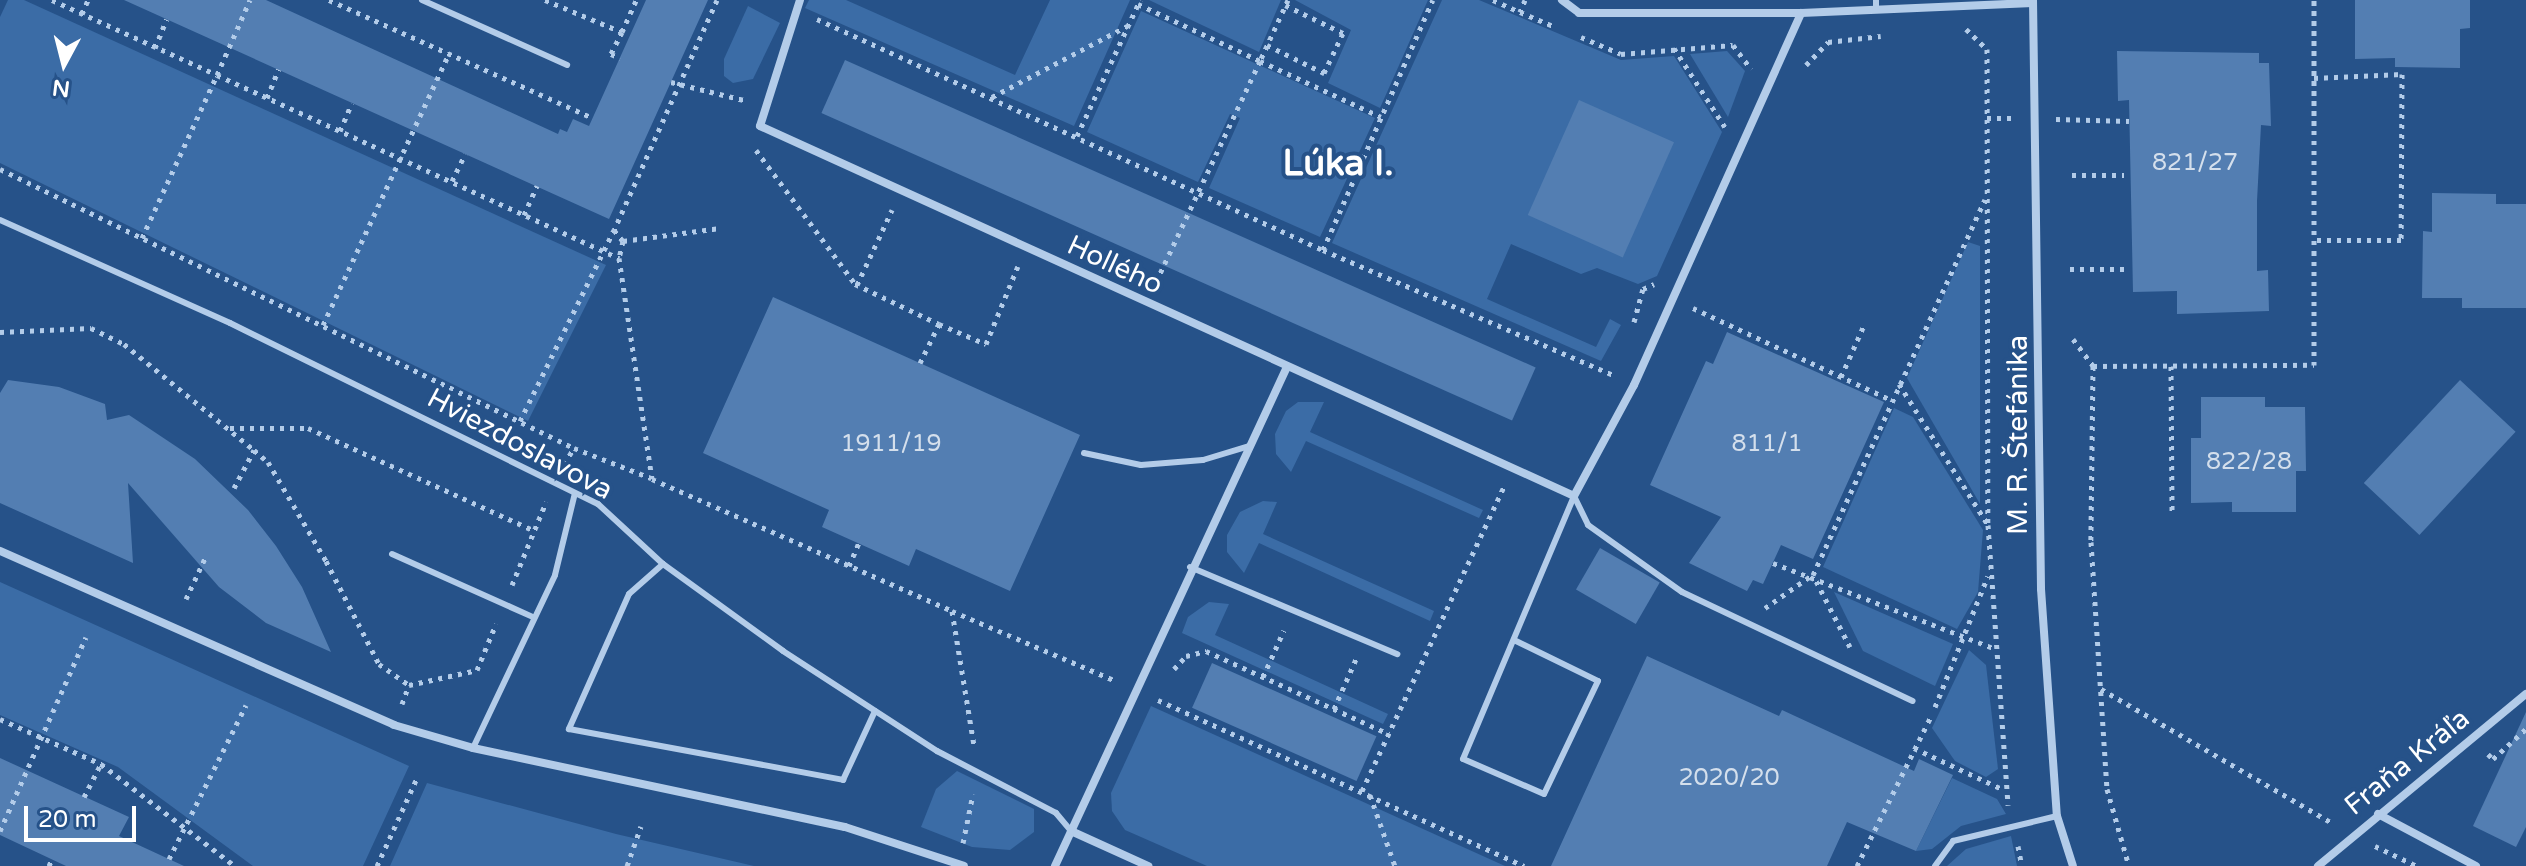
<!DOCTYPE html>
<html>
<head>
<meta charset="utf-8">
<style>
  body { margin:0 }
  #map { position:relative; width:2526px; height:866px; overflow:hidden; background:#265289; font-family:"Varela Round",sans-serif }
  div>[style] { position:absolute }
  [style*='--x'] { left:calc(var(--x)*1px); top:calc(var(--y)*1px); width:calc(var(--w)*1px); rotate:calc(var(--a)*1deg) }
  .green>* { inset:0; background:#3b6ca6 }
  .building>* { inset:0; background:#537eb2; transform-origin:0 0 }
  .path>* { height:5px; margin-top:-2.5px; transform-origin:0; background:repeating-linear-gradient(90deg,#b3cce9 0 4px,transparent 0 10px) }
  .service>* { height:6px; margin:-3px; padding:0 3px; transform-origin:3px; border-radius:3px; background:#b3cce9 }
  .minor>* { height:8px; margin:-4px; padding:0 4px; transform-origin:4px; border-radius:4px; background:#b3cce9 }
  span { translate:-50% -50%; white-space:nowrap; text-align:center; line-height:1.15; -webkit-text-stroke:8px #265289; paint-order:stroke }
  .number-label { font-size:24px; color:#d4dfec }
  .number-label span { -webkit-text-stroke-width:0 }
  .street-label { font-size:28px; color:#fff }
  .district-label { font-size:36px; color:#fff; font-weight:700 }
  .north { position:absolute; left:24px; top:24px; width:80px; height:80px; -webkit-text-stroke:6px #265289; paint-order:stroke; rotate:187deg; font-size:22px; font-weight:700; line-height:32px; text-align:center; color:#fff }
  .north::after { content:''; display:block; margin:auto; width:28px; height:36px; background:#fff; clip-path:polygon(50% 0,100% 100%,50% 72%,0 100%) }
  .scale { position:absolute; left:24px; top:806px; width:112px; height:36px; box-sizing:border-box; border:4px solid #fff; border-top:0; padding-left:10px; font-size:24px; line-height:28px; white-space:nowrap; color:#fff; -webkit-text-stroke:6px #265289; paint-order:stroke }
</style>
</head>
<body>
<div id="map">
  <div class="green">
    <i style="clip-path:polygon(8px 0,24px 0,606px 265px,528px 421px,0 163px,0 17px)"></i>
    <i style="clip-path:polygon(809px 0,846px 0,1015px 75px,1050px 0,1130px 0,1074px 126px,805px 8px)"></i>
    <i style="clip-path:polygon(1149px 0,1281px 0,1259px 52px)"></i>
    <i style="clip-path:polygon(1295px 0,1428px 0,1380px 108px,1328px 83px,1351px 30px)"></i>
    <i style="clip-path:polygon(1442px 0,1479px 0,1621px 60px,1674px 56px,1722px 132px,1657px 276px,1638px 284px,1597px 268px,1581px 274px,1511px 244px,1487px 299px,1596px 347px,1610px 319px,1621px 325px,1601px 361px,1332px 243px)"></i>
    <i style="clip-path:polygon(748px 6px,780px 23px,753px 79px,733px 83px,724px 76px,724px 59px)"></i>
    <i style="clip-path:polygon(1141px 11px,1375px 118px,1320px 237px,1209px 188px,1240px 118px,1230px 114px,1198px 182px,1087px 132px)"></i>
    <i style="clip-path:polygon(1727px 51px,1745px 71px,1728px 117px,1690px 54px)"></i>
    <i style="clip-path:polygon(1968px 242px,1980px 246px,1980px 504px,1907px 378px)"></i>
    <i style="clip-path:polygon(1298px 402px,1324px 402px,1310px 432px,1483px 510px,1479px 518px,1306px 441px,1291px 472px,1276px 454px,1275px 434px,1286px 411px)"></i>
    <i style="clip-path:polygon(1894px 408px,1913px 417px,1983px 530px,1978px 592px,1957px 629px,1823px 567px)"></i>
    <i style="clip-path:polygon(1263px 501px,1277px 502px,1263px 534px,1434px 611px,1430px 621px,1259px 543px,1244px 573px,1227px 552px,1227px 535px,1240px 512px)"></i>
    <i style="clip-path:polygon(0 582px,409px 766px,363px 866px,253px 866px,118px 767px,0 715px)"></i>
    <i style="clip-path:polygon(1834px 592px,1953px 644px,1935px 686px,1863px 651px)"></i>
    <i style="clip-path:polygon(1209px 602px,1229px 604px,1215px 635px,1388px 714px,1383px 724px,1182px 633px,1188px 617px)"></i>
    <i style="clip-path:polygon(1969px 650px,1986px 665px,1998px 769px,1986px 777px,1955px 761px,1932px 728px)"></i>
    <i style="clip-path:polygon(1151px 706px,1505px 866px,1207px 866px,1125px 830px,1112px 811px,1111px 793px)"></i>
    <i style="clip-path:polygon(957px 771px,1034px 809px,1034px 832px,1010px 850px,972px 847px,921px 827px,936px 789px)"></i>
    <i style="clip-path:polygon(1952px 778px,1997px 799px,2006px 814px,1961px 826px,1932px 849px,1916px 851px)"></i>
    <i style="clip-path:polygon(427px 783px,616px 834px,754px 866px,390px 866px)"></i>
    <i style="clip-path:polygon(2011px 836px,2017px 866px,1947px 866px,1966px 849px)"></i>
  </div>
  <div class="building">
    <i style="clip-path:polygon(124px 0,266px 0,558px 134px,560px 129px,567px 132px,573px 119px,589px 126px,646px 0,708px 0,609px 219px)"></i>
    <i style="clip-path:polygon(2355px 0,2470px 0,2470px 28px,2460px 29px,2460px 68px,2395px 67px,2395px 58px,2355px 59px)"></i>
    <i style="clip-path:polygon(2117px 51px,2259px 53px,2259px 63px,2269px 63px,2271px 126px,2261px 125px,2257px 201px,2257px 271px,2268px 270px,2269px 311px,2177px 314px,2177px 291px,2133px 292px,2129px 100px,2118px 101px)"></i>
    <i style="left:845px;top:60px;width:756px;height:58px;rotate:24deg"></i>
    <i style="left:1579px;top:100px;width:104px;height:126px;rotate:24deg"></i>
    <i style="clip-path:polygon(2432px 193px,2496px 194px,2496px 204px,2526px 204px,2526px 308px,2462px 308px,2462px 298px,2422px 298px,2423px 231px,2432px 232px)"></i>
    <i style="clip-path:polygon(773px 297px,1080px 435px,1010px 591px,916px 549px,909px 566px,822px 527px,829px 510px,703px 453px)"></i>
    <i style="clip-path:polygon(1727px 332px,1884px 402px,1813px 559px,1781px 545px,1763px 584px,1753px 580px,1747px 591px,1689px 563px,1721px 517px,1650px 485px,1706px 361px,1713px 364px)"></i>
    <i style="clip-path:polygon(8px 380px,59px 387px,105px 404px,107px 420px,129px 415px,195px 459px,248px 510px,276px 546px,302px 587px,331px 652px,266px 623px,219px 587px,128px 483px,133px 563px,0 503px,0 393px)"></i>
    <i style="left:2460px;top:380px;width:76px;height:141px;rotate:43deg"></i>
    <i style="clip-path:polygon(2201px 397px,2265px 397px,2265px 407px,2305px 407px,2306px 471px,2296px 471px,2296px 512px,2232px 512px,2232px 502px,2191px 503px,2191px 438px,2201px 438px)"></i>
    <i style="left:1600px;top:548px;width:69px;height:48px;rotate:30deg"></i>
    <i style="clip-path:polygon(1647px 656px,1779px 716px,1782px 710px,1914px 771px,1919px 759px,1953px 775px,1916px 851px,1847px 822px,1827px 866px,1551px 866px)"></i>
    <i style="left:1212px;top:663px;width:180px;height:49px;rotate:24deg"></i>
    <i style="clip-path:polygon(2526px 712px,2526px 827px,2516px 847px,2473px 826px)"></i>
    <i style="clip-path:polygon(0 758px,129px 817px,119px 836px,184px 866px,66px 866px,0 835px)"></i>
  </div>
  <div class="path">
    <i style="--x:52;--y:0;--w:181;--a:24.4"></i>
    <i style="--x:217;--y:75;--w:82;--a:-66.3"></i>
    <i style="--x:329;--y:0;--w:289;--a:24.1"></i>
    <i style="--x:545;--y:0;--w:83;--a:22.6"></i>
    <i style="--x:622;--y:32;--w:25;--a:117"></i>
    <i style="--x:611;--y:54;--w:10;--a:24"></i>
    <i style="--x:717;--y:0;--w:252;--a:114.1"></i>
    <i style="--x:614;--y:230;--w:14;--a:51"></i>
    <i style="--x:623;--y:241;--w:17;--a:103"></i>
    <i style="--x:619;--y:258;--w:223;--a:81.5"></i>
    <i style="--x:652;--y:479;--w:328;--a:23.7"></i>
    <i style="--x:952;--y:611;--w:137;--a:80.7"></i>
    <i style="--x:1288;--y:0;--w:67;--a:114.7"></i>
    <i style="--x:1260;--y:61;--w:133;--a:24.8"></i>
    <i style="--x:1493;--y:0;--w:30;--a:24"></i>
    <i style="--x:1525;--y:0;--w:13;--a:113"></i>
    <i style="--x:1520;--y:12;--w:36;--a:23"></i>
    <i style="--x:1138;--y:4;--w:135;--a:25"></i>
    <i style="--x:1260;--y:61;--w:244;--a:115.2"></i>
    <i style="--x:82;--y:14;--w:15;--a:-67"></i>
    <i style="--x:817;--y:19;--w:556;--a:24.54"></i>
    <i style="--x:1323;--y:250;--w:318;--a:23.3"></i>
    <i style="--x:1966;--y:29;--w:29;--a:44"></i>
    <i style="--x:1987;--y:49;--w:476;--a:89.9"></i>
    <i style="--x:1988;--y:525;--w:281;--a:85.9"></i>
    <i style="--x:622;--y:32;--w:35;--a:-66"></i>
    <i style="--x:1581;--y:37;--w:43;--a:23"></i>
    <i style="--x:1621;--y:54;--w:112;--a:-4.6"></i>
    <i style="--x:1733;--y:45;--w:30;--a:53"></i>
    <i style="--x:1267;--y:45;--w:64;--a:26.2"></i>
    <i style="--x:1324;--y:73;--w:44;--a:-64.6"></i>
    <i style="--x:1343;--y:33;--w:64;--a:-154.2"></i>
    <i style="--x:155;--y:48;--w:31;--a:-68"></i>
    <i style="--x:1674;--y:48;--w:94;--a:57.2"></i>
    <i style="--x:1806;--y:65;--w:32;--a:-46"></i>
    <i style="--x:1828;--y:42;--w:53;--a:-6.5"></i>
    <i style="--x:2314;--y:78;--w:88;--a:-2.6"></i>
    <i style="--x:2402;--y:74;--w:166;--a:90.3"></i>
    <i style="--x:2401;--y:240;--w:85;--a:180"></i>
    <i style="--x:671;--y:82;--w:75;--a:13.9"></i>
    <i style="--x:992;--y:97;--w:153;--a:-27.7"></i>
    <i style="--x:267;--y:98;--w:31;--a:-68"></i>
    <i style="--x:1987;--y:118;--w:27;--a:0"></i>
    <i style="--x:2056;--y:119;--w:73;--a:1.6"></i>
    <i style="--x:340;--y:131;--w:30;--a:-67"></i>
    <i style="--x:1077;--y:136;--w:150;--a:-65.1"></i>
    <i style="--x:756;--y:150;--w:167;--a:53.5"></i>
    <i style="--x:855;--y:284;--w:93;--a:25.5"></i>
    <i style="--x:939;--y:324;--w:51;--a:23.1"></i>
    <i style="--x:986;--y:344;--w:84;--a:-67.7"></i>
    <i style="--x:0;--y:169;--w:638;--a:25.92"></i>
    <i style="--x:574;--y:448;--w:83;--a:21.3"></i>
    <i style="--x:2072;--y:175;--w:52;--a:0"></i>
    <i style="--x:452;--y:181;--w:30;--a:-64"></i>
    <i style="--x:524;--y:215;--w:32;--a:-66"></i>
    <i style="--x:142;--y:238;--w:179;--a:-65.3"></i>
    <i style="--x:217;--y:75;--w:442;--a:24.5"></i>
    <i style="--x:623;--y:241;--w:98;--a:-7.6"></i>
    <i style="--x:1323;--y:250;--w:273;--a:-66.3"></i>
    <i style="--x:2070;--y:269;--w:57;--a:0"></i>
    <i style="--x:857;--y:285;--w:83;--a:-65"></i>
    <i style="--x:1693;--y:308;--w:218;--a:24.9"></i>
    <i style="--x:1634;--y:322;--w:34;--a:-75"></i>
    <i style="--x:1643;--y:289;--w:12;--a:-24"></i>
    <i style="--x:323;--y:325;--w:300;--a:-65.1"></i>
    <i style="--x:0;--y:332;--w:91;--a:-2.5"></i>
    <i style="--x:91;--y:328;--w:37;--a:26"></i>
    <i style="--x:124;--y:344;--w:168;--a:39.2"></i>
    <i style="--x:254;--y:450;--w:18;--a:41"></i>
    <i style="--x:268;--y:462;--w:115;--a:59.6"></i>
    <i style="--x:326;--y:561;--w:116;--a:62.8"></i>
    <i style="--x:379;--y:664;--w:37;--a:35"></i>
    <i style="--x:2073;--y:339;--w:34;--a:53"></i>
    <i style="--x:2093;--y:366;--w:176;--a:90.7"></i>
    <i style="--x:2091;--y:542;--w:248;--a:86.3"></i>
    <i style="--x:2107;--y:789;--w:80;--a:74.1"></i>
    <i style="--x:920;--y:363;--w:43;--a:-64"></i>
    <i style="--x:2093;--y:366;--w:221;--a:-0.3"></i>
    <i style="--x:2314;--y:365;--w:365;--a:-90"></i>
    <i style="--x:2171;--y:366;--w:145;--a:89.6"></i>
    <i style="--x:1841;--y:377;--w:59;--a:-66"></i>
    <i style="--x:1899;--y:384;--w:167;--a:57.7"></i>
    <i style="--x:520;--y:421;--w:213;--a:-63.8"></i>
    <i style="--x:230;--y:428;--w:78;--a:0"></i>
    <i style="--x:308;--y:428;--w:249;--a:24.4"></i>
    <i style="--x:564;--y:464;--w:19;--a:-58"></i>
    <i style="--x:234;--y:488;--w:43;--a:-62.2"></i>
    <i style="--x:1773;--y:563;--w:236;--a:21.1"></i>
    <i style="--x:849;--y:566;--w:25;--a:-67"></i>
    <i style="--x:512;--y:585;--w:90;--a:-67.7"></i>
    <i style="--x:186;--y:599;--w:45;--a:-65.1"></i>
    <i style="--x:1765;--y:608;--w:57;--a:-35.1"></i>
    <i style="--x:952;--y:611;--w:178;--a:23.1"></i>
    <i style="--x:1850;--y:647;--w:81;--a:-117.2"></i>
    <i style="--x:1813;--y:575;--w:413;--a:-65.4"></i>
    <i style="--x:1174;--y:669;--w:18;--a:-47"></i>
    <i style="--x:1186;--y:656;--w:21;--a:-14"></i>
    <i style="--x:1206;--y:651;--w:201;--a:24.4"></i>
    <i style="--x:1263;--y:677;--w:51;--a:-65.9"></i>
    <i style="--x:2101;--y:689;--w:269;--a:30.1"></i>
    <i style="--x:1158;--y:700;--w:402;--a:24.4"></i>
    <i style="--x:402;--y:704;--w:20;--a:-70"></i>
    <i style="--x:409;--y:685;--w:70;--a:-12.4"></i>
    <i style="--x:477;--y:670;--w:50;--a:-67.6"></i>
    <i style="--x:1935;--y:707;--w:141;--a:-68"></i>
    <i style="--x:1334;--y:709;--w:55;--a:-66.3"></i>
    <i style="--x:0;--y:719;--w:111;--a:24"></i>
    <i style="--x:101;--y:764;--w:168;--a:37.3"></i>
    <i style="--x:1914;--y:748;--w:99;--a:25"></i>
    <i style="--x:2488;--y:754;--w:7;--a:45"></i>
    <i style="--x:2493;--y:759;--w:45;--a:-42.3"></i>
    <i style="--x:1362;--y:791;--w:336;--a:-65"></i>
    <i style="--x:1370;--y:795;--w:75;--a:70.6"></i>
    <i style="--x:84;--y:797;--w:37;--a:-63"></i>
    <i style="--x:0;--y:831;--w:212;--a:-66.1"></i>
    <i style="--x:963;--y:843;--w:50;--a:-78.5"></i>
    <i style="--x:2018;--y:846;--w:20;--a:79"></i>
    <i style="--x:2375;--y:846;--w:47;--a:25.5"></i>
    <i style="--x:169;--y:859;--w:172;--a:-63.4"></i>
    <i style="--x:49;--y:866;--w:8;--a:-67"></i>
    <i style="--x:377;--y:866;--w:97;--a:-65.6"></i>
    <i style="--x:627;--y:866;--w:42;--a:-70.7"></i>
    <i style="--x:1857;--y:866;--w:167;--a:-63.7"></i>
  </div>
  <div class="service">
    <i style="--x:422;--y:0;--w:159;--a:24.1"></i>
    <i style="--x:1876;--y:0;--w:9;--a:90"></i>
    <i style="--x:0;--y:220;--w:252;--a:24.1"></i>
    <i style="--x:230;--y:323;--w:410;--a:26.2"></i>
    <i style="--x:598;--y:504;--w:88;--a:42.7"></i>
    <i style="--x:663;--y:564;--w:148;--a:35.9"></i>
    <i style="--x:783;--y:651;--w:184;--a:33"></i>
    <i style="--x:937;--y:751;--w:134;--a:27.5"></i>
    <i style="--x:1056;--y:813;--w:23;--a:50"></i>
    <i style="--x:1084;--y:453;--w:58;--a:11.9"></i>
    <i style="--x:1141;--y:465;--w:62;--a:-4.6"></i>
    <i style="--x:1203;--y:460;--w:48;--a:-16.9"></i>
    <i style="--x:1574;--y:496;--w:32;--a:64"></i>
    <i style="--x:1588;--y:525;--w:115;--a:35.5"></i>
    <i style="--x:1682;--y:592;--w:255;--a:25.3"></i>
    <i style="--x:392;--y:554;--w:154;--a:24.1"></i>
    <i style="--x:663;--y:564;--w:45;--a:138.6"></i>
    <i style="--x:629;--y:594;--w:148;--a:114"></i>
    <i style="--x:569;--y:729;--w:279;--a:10.5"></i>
    <i style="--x:843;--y:780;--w:76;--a:-65.1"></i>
    <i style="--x:1190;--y:567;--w:225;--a:22.8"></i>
    <i style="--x:1516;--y:641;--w:91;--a:26"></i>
    <i style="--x:1598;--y:681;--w:125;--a:115.5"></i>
    <i style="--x:1544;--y:794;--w:88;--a:-156.6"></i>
    <i style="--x:1463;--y:759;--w:285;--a:-67.1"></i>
    <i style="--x:473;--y:748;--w:191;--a:-64.6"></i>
    <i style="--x:555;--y:575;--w:84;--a:-76.3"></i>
    <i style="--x:1935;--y:866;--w:31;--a:-54"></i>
    <i style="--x:1953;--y:841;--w:107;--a:-13.5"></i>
  </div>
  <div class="minor">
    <i style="--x:800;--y:0;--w:132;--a:107.6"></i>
    <i style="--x:760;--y:126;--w:894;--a:24.44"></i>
    <i style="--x:1574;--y:496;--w:126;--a:-61.6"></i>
    <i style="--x:1634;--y:385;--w:408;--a:-65.8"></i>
    <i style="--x:1562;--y:0;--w:21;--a:37"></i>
    <i style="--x:1579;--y:13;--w:222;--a:0"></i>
    <i style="--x:1801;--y:13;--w:232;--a:-2.5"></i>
    <i style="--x:2033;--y:0;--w:589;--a:89.22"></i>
    <i style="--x:2041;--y:589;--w:228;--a:86"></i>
    <i style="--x:2057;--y:816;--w:52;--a:72.3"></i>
    <i style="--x:0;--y:551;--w:431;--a:23.8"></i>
    <i style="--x:394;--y:725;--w:82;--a:16.2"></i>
    <i style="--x:473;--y:748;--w:380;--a:12"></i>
    <i style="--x:845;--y:827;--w:125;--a:18.1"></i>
    <i style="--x:2378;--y:814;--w:111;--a:28"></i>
    <i style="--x:1071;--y:831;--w:85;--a:24.4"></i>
    <i style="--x:1055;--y:866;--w:548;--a:-65.07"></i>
    <i style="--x:2318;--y:866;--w:270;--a:-39.6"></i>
  </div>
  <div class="number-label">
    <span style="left:2195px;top:163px">821/27</span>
    <span style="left:891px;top:444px">1911/19</span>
    <span style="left:1767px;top:444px">811/1</span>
    <span style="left:2249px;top:462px">822/28</span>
    <span style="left:1729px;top:778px">2020/20</span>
  </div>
  <div class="street-label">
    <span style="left:1115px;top:265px;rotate:25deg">Hollého</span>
    <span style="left:2018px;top:435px;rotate:-90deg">M. R. Štefánika</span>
    <span style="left:520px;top:444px;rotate:28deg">Hviezdoslavova</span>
    <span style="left:2407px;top:762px;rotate:-39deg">Fraňa Kráľa</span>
  </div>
  <div class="district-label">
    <span style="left:1338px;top:164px">Lúka I.</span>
  </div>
  <div class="north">N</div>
  <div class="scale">20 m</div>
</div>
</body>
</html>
